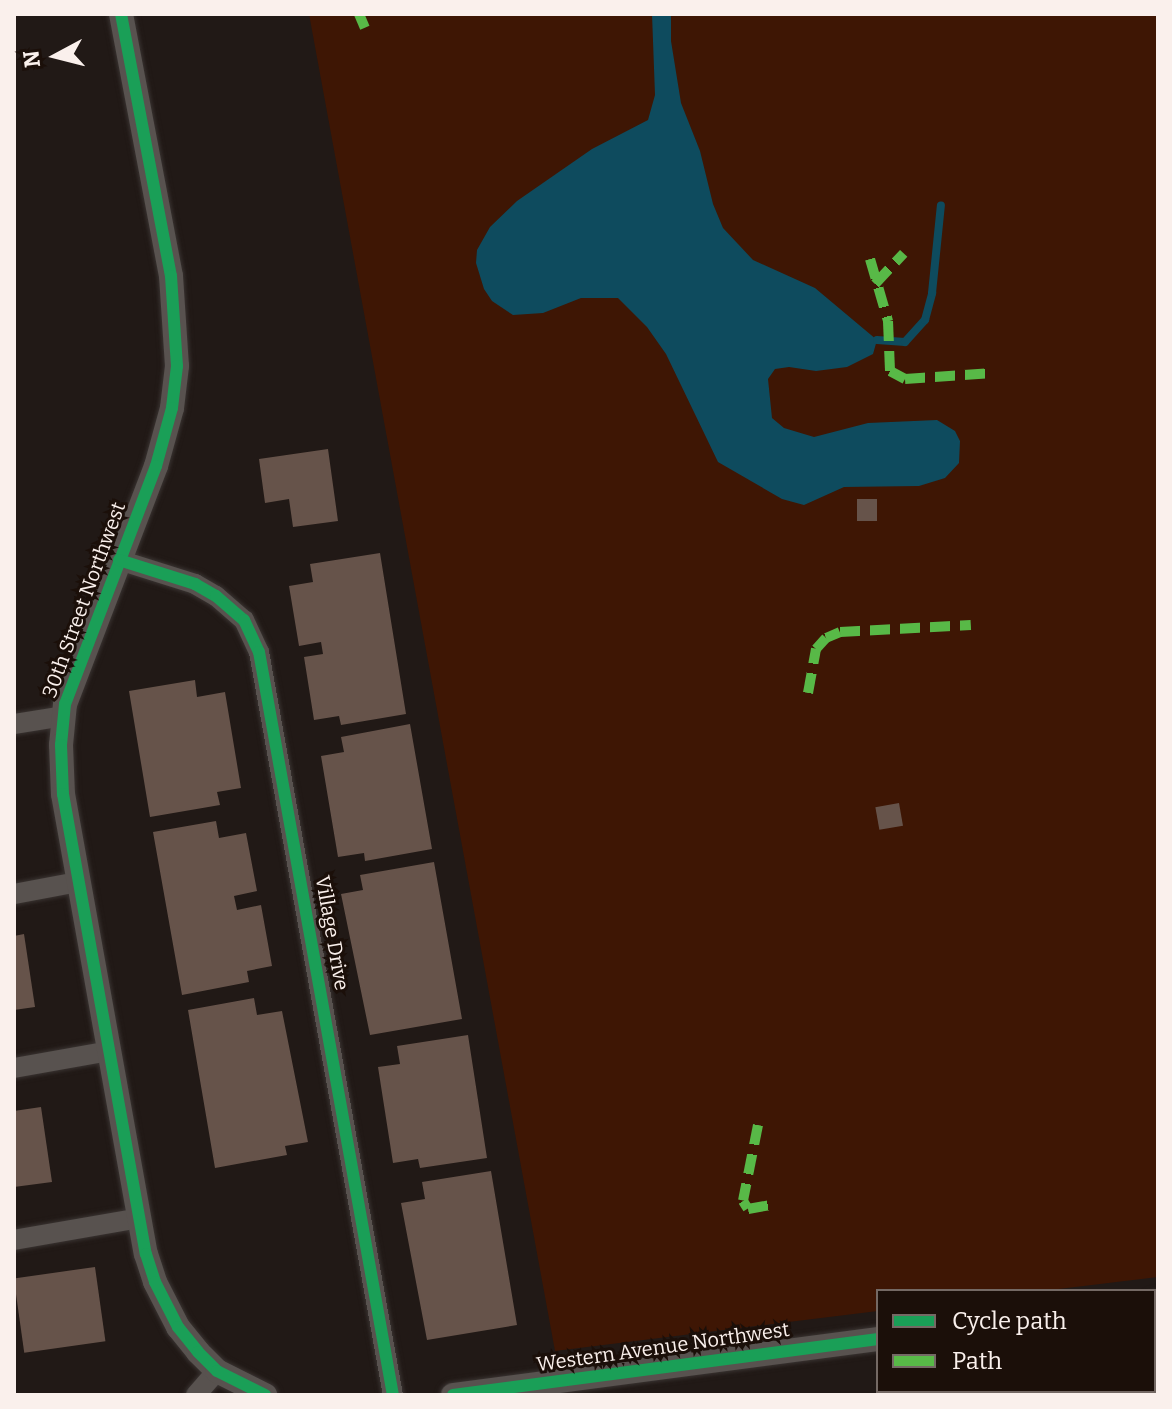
<!DOCTYPE html>
<html>
<head>
<meta charset="utf-8">
<style>
  body { margin:0 }
  #map { position:relative; width:1172px; height:1409px; overflow:hidden; background:#211916; font-family:Bitter,serif }
  div>[style] { position:absolute }
  [style*='--x'] { left:calc(var(--x)*1px); top:calc(var(--y)*1px); width:calc(var(--w)*1px); rotate:calc(var(--a)*1deg) }
  .green>* { inset:0; background:#3e1604 }
  .water>* { inset:0; background:#0e4b5e }
  .stream>* { height:8px; margin:-4px; padding:0 4px; transform-origin:4px; border-radius:4px; background:#0e4b5e }
  .building>* { inset:0; background:#66534a; transform-origin:0 0 }
  .roads { filter:drop-shadow(0 0 2px #393331) drop-shadow(0 0 2px #393331) }
  .minor>* { height:20px; margin:-10px; padding:0 10px; transform-origin:10px; border-radius:10px; background:#58524f }
  .tertiary>* { height:24px; margin:-12px; padding:0 12px; transform-origin:12px; border-radius:12px; background:#58524f }
  .quiet>* { height:10px; margin-top:-5px; transform-origin:0; background:repeating-linear-gradient(90deg,#58b947 0 20px,transparent 0 30px) }
  .cycleway>* { height:12px; margin:-6px; padding:0 6px; transform-origin:6px; border-radius:6px; background:#1a9f57 }
  span { translate:-50% -50%; white-space:nowrap; text-align:center; line-height:1.15; -webkit-text-stroke:6px #1b0f09; paint-order:stroke }
  .street-label { font-size:20px; color:#faf0ec }
  .frame { position:absolute; inset:0; border:16px solid #faf0ec; pointer-events:none }
  .legend { position:absolute; left:876px; top:1289px; width:280px; height:104px; box-sizing:border-box; background:#1b0f09; border:2px solid #746964; margin:0; padding:10px 14px; list-style:none; font-size:24px; color:#faf0ec }
  .legend li { display:flex; align-items:center; gap:16px; height:40px }
  .legend b { width:40px; border:2px solid #746964 }
  .north { position:absolute; left:16px; top:16px; width:80px; height:80px; -webkit-text-stroke:6px #1b0f09; paint-order:stroke; rotate:263deg; font-size:22px; font-weight:700; line-height:32px; text-align:center; color:#faf0ec }
  .north::after { content:''; display:block; margin:auto; width:28px; height:36px; background:#faf0ec; clip-path:polygon(50% 0,100% 100%,50% 72%,0 100%) }
</style>
</head>
<body>
<div id="map">
  <div class="green">
    <i style="clip-path:polygon(309px 14px,1158px 14px,1158px 1277px,1042px 1291px,878px 1291px,878px 1311px,555px 1351px)"></i>
  </div>
  <div class="water">
    <i style="clip-path:polygon(652px 14px,671px 14px,671px 41px,681px 103px,700px 151px,713px 204px,723px 228px,753px 260px,815px 288px,877px 340px,873px 354px,847px 367px,816px 371px,789px 367px,775px 369px,768px 379px,772px 418px,784px 428px,814px 437px,868px 423px,937px 420px,955px 431px,960px 441px,959px 463px,945px 478px,919px 486px,844px 487px,804px 505px,782px 499px,718px 462px,666px 354px,647px 327px,618px 298px,581px 298px,543px 313px,513px 315px,492px 301px,484px 289px,476px 263px,477px 250px,490px 227px,517px 201px,592px 149px,648px 120px,655px 95px)"></i>
  </div>
  <div class="stream">
    <i style="--x:877;--y:340;--w:28;--a:4"></i>
    <i style="--x:905;--y:342;--w:30;--a:-48"></i>
    <i style="--x:925;--y:320;--w:28;--a:-75"></i>
    <i style="--x:932;--y:293;--w:88;--a:-84.2"></i>
  </div>
  <div class="building">
    <i style="clip-path:polygon(328px 449px,338px 521px,293px 527px,289px 499px,265px 503px,259px 459px)"></i>
    <i style="left:857px;top:499px;width:20px;height:22px"></i>
    <i style="clip-path:polygon(380px 553px,406px 714px,341px 725px,339px 716px,314px 720px,304px 657px,323px 654px,321px 642px,299px 646px,289px 586px,313px 582px,310px 564px)"></i>
    <i style="clip-path:polygon(195px 680px,197px 697px,225px 692px,241px 788px,217px 792px,220px 805px,150px 817px,129px 691px)"></i>
    <i style="clip-path:polygon(410px 724px,432px 849px,365px 861px,364px 853px,338px 857px,321px 756px,344px 752px,341px 737px)"></i>
    <i style="left:899px;top:803px;width:23px;height:24px;rotate:80deg"></i>
    <i style="clip-path:polygon(216px 821px,219px 838px,246px 833px,257px 891px,234px 896px,237px 910px,261px 905px,272px 966px,247px 971px,249px 982px,182px 995px,153px 832px)"></i>
    <i style="clip-path:polygon(434px 862px,462px 1019px,370px 1035px,341px 894px,363px 890px,360px 875px)"></i>
    <i style="clip-path:polygon(24px 934px,35px 1007px,14px 1010px,14px 936px)"></i>
    <i style="clip-path:polygon(254px 998px,257px 1015px,282px 1011px,308px 1142px,285px 1146px,287px 1155px,215px 1168px,188px 1010px)"></i>
    <i style="clip-path:polygon(468px 1035px,487px 1158px,420px 1168px,418px 1159px,393px 1163px,378px 1067px,400px 1064px,397px 1046px)"></i>
    <i style="clip-path:polygon(41px 1107px,52px 1182px,14px 1187px,14px 1111px)"></i>
    <i style="clip-path:polygon(491px 1171px,517px 1325px,427px 1340px,401px 1203px,425px 1199px,422px 1182px)"></i>
    <i style="left:95px;top:1267px;width:75px;height:82px;rotate:82deg"></i>
  </div>
  <div class="roads">
    <div class="minor">
      <i style="--x:119;--y:560;--w:80;--a:17.5"></i>
      <i style="--x:195;--y:584;--w:24;--a:30"></i>
      <i style="--x:216;--y:596;--w:37;--a:41"></i>
      <i style="--x:244;--y:620;--w:35;--a:65"></i>
      <i style="--x:259;--y:652;--w:755;--a:79.78"></i>
      <i style="--x:14;--y:724;--w:51;--a:-9.1"></i>
      <i style="--x:14;--y:894;--w:65;--a:-10.6"></i>
      <i style="--x:14;--y:1068;--w:97;--a:-10.1"></i>
      <i style="--x:14;--y:1240;--w:128;--a:-9.9"></i>
      <i style="--x:196;--y:1395;--w:32;--a:-49"></i>
    </div>
    <div class="tertiary">
      <i style="--x:121;--y:14;--w:267;--a:79.2"></i>
      <i style="--x:171;--y:276;--w:90;--a:86.2"></i>
      <i style="--x:177;--y:366;--w:42;--a:96.8"></i>
      <i style="--x:172;--y:408;--w:60;--a:105.4"></i>
      <i style="--x:156;--y:466;--w:255;--a:110.9"></i>
      <i style="--x:65;--y:704;--w:41;--a:95.6"></i>
      <i style="--x:61;--y:745;--w:49;--a:87.7"></i>
      <i style="--x:63;--y:794;--w:467;--a:79.8"></i>
      <i style="--x:146;--y:1254;--w:29;--a:72"></i>
      <i style="--x:155;--y:1282;--w:51;--a:62.9"></i>
      <i style="--x:178;--y:1327;--w:32;--a:51"></i>
      <i style="--x:198;--y:1352;--w:27;--a:45"></i>
      <i style="--x:217;--y:1371;--w:54;--a:26.6"></i>
      <i style="--x:1154;--y:1304;--w:4;--a:-14"></i>
      <i style="--x:453;--y:1395;--w:429;--a:-7.5"></i>
    </div>
  </div>
  <div class="quiet">
    <i style="--x:359;--y:14;--w:15;--a:67"></i>
    <i style="--x:870;--y:259;--w:65;--a:73.8"></i>
    <i style="--x:888;--y:321;--w:50;--a:87.7"></i>
    <i style="--x:890;--y:371;--w:17;--a:28"></i>
    <i style="--x:905;--y:379;--w:88;--a:-3.9"></i>
    <i style="--x:875;--y:284;--w:42;--a:-46.9"></i>
    <i style="--x:808;--y:693;--w:45;--a:-79.7"></i>
    <i style="--x:816;--y:649;--w:15;--a:-48"></i>
    <i style="--x:826;--y:638;--w:15;--a:-23"></i>
    <i style="--x:840;--y:632;--w:131;--a:-3.1"></i>
    <i style="--x:758;--y:1125;--w:77;--a:101.2"></i>
    <i style="--x:743;--y:1201;--w:9;--a:58"></i>
    <i style="--x:748;--y:1209;--w:29;--a:-10"></i>
  </div>
  <div class="cycleway">
    <i style="--x:121;--y:14;--w:267;--a:79.2"></i>
    <i style="--x:171;--y:276;--w:90;--a:86.2"></i>
    <i style="--x:177;--y:366;--w:42;--a:96.8"></i>
    <i style="--x:172;--y:408;--w:60;--a:105.4"></i>
    <i style="--x:156;--y:466;--w:255;--a:110.9"></i>
    <i style="--x:65;--y:704;--w:41;--a:95.6"></i>
    <i style="--x:61;--y:745;--w:49;--a:87.7"></i>
    <i style="--x:63;--y:794;--w:467;--a:79.8"></i>
    <i style="--x:146;--y:1254;--w:29;--a:72"></i>
    <i style="--x:155;--y:1282;--w:51;--a:62.9"></i>
    <i style="--x:178;--y:1327;--w:32;--a:51"></i>
    <i style="--x:198;--y:1352;--w:27;--a:45"></i>
    <i style="--x:217;--y:1371;--w:54;--a:26.6"></i>
    <i style="--x:119;--y:560;--w:80;--a:17.5"></i>
    <i style="--x:195;--y:584;--w:24;--a:30"></i>
    <i style="--x:216;--y:596;--w:37;--a:41"></i>
    <i style="--x:244;--y:620;--w:35;--a:65"></i>
    <i style="--x:259;--y:652;--w:755;--a:79.78"></i>
    <i style="--x:453;--y:1395;--w:429;--a:-7.5"></i>
  </div>
  <div class="street-label">
    <span style="left:84px;top:600px;rotate:-70deg">30th Street Northwest</span>
    <span style="left:332px;top:933px;rotate:80deg">Village Drive</span>
    <span style="left:663px;top:1347px;rotate:-8deg">Western Avenue Northwest</span>
  </div>
  <div class="frame"></div>
  <ul class="legend">
  <li><b style="height:10px;background:#1a9f57"></b>Cycle path</li>
  <li><b style="height:10px;background:#58b947"></b>Path</li>
  </ul>
  <div class="north">N</div>
</div>
</body>
</html>
